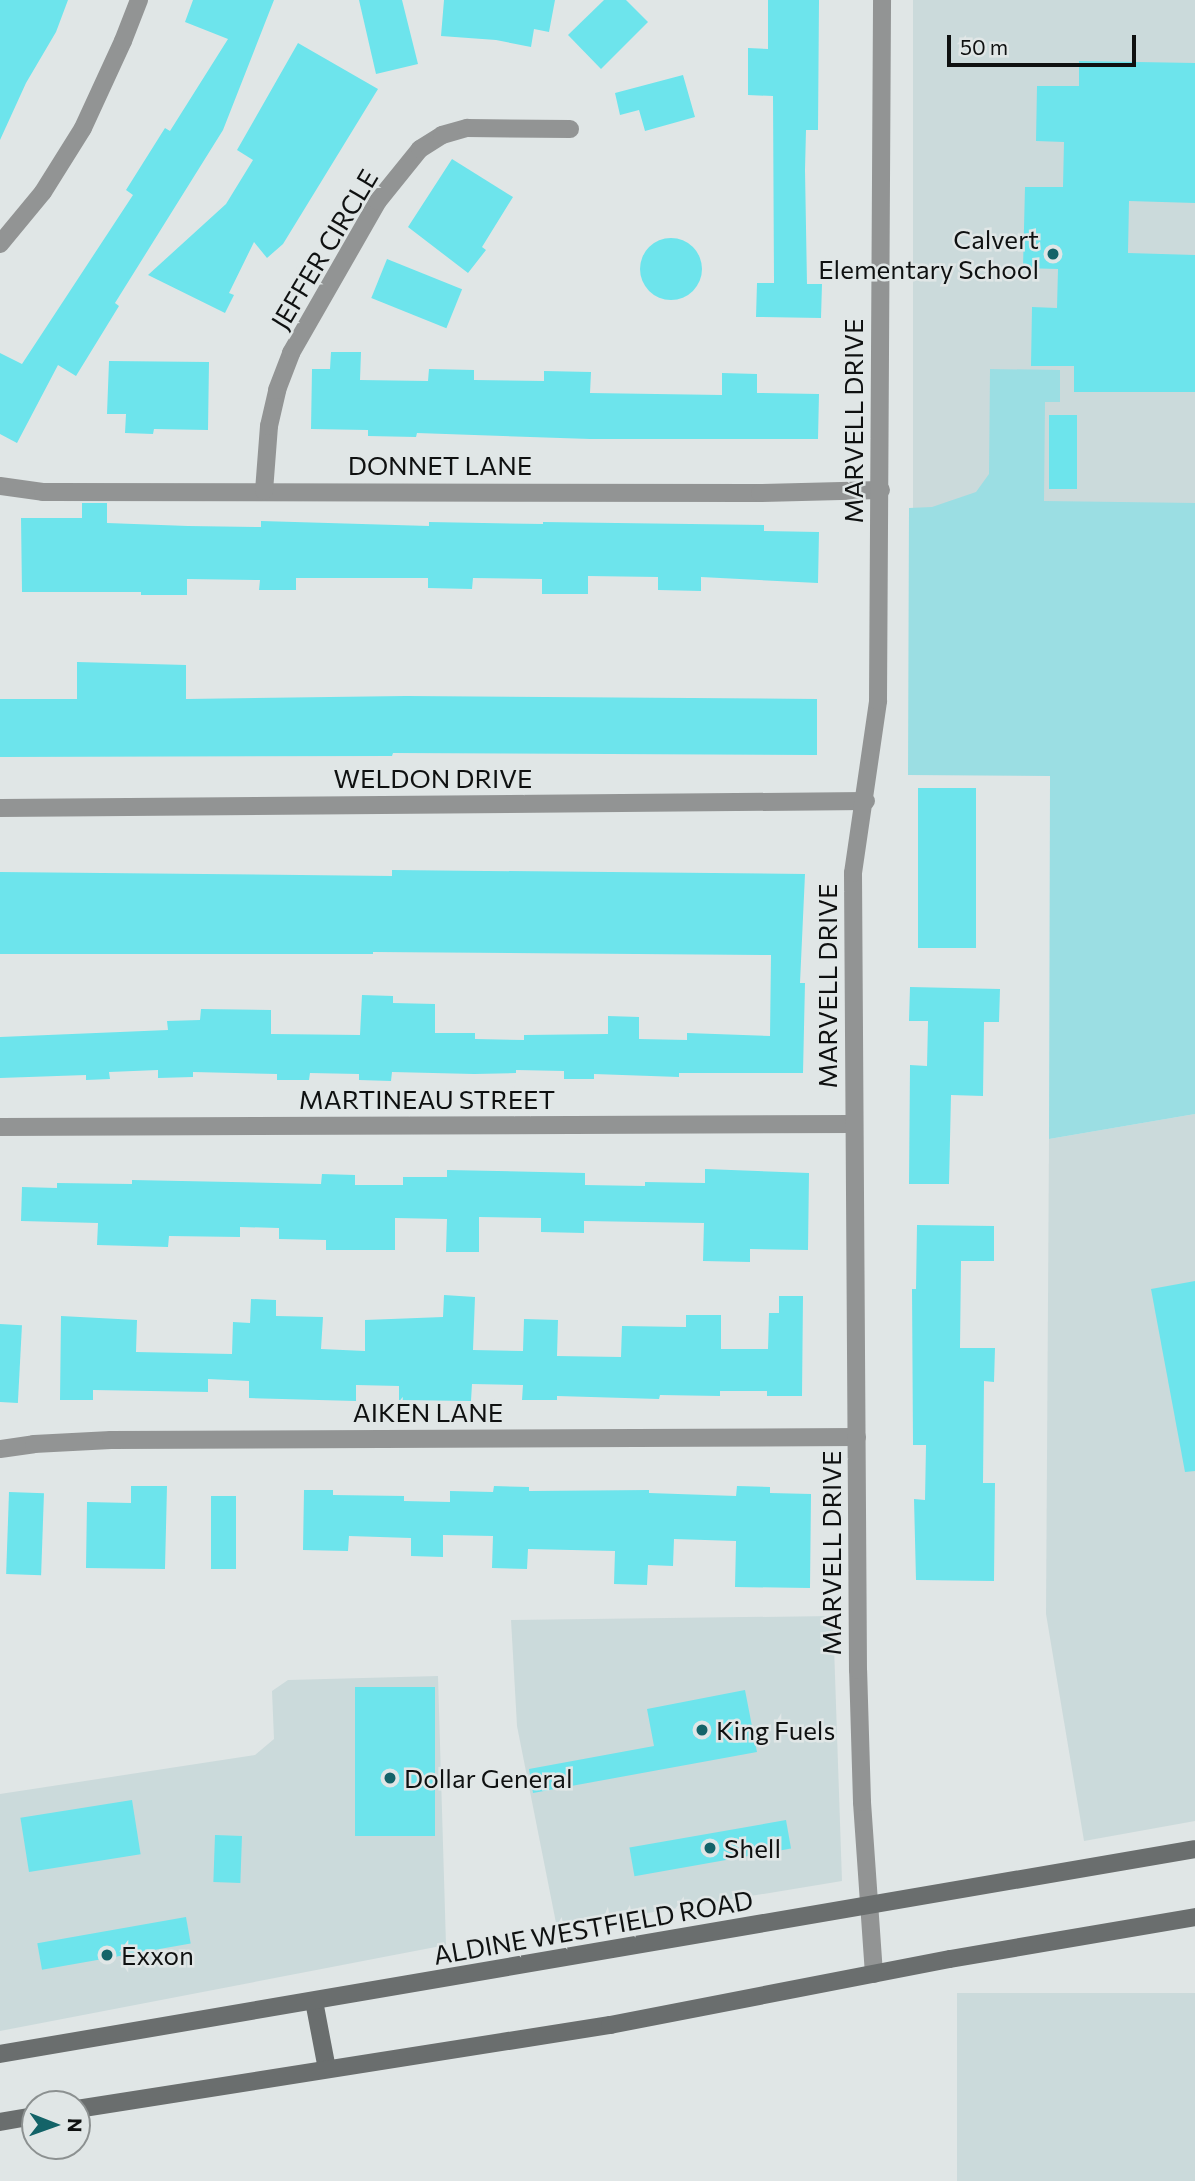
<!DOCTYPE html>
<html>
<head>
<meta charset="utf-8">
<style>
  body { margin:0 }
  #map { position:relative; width:1195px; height:2181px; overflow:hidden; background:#e0e6e6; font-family:Commissioner,sans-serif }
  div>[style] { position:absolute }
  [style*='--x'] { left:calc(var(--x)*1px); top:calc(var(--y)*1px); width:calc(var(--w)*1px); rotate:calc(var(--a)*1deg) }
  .built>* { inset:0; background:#cbdadb; transform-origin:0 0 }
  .green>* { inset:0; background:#9bdee3 }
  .building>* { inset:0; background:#6de4ec; transform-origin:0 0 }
  .round { border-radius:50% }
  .minor>* { height:18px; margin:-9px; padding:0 9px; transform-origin:9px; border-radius:9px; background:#929494 }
  .tertiary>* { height:18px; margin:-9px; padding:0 9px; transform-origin:9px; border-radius:9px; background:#929494 }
  .secondary>* { height:18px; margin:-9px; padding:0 9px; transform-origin:9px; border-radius:9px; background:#6a6e6e }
  .dots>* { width:19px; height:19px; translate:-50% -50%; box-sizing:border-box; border:4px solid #e0e6e6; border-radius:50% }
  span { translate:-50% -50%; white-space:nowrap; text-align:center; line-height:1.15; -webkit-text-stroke:5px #e0e6e6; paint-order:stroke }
  .poi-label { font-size:26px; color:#0f1111 }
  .right { translate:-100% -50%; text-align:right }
  .left { translate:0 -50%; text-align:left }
  .street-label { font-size:26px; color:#0f1111 }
  .north { position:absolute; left:21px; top:2090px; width:70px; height:70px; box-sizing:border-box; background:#e0e6e6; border:2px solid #8c9191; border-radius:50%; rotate:91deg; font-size:19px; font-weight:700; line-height:28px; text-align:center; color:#0f1111 }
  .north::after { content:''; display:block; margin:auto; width:24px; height:32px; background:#136368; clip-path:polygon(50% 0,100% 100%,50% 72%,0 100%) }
  .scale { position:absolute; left:947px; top:35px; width:189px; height:32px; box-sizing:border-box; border:4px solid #0f1111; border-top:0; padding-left:9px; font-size:21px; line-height:24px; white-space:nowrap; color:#0f1111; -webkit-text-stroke:5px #e0e6e6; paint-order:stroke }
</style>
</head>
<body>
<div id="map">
  <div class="built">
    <i style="left:913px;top:0;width:282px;height:775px"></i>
    <i style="clip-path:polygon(1195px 1114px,1195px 1821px,1084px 1841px,1046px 1614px,1049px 1139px)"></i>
    <i style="clip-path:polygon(833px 1616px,842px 1881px,557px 1928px,517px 1726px,511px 1620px)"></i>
    <i style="clip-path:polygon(438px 1676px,446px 1945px,0 2031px,0 1794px,255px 1755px,274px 1739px,272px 1691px,288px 1680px)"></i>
    <i style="left:1195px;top:1993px;width:188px;height:238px;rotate:90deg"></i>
  </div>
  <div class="green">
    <i style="clip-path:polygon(990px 369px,1060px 370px,1060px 402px,1045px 402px,1044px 501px,1195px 503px,1195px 1114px,1049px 1139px,1050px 776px,908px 775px,909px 508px,932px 507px,976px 492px,989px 474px)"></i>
  </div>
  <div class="building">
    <i style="clip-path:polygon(0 0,68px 0,56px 32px,26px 83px,0 140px)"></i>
    <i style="clip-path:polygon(193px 0,274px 0,223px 130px,115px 303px,119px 306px,76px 376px,58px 365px,17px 443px,0 434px,0 353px,22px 364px,133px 195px,126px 190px,165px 128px,170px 131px,228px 39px,185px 22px)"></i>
    <i style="clip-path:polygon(359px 0,402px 0,418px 64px,376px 74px)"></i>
    <i style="clip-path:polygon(444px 0,555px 0,549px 32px,534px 29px,531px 47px,496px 40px,441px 36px)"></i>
    <i style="clip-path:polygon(604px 0,626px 0,648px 22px,601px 69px,568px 35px)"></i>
    <i style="clip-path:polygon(768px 0,819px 0,818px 130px,806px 130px,805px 170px,807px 284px,822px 284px,821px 318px,756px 317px,757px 283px,774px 283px,773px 96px,748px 95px,748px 48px,768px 49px)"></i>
    <i style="clip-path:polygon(298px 43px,378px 89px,283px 244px,267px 258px,254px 242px,229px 293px,234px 295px,225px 313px,148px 275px,226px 204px,253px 160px,237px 150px)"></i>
    <i style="clip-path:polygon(1079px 61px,1195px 63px,1195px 203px,1129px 201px,1128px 253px,1195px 255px,1195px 392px,1074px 392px,1074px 366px,1031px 366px,1032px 307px,1057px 308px,1058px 269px,1023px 268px,1025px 187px,1063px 187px,1064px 142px,1036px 141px,1037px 86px,1079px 86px)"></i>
    <i style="clip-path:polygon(683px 75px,695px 117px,645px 131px,639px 110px,620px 115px,615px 93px)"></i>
    <i style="clip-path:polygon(452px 159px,513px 197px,482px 247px,486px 250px,468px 273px,408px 227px)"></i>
    <i class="round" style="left:640px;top:238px;width:62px;height:62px"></i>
    <i style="left:387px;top:259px;width:81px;height:42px;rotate:22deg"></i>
    <i style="clip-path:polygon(331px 352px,361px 352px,360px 380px,428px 381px,429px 369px,474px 370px,474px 380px,544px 381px,544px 371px,591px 372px,590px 393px,722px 395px,722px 373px,757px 374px,757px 393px,819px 394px,818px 439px,590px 439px,417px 433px,416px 437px,368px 436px,368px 430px,311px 429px,312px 369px,330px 369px)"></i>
    <i style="clip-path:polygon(109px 361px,209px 362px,208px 430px,154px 429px,153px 434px,125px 433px,126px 414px,107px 414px)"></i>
    <i style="left:1049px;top:415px;width:28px;height:74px"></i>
    <i style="clip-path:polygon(82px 503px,107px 503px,107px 523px,188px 526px,261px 527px,261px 521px,429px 526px,429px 522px,543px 524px,543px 522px,764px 525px,764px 531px,819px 532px,818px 583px,701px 577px,701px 591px,658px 590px,658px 577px,588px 576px,588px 594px,542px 594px,542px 579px,473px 578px,472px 589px,428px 588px,428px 578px,296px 578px,296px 590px,259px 590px,260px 580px,187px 579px,187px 595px,141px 595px,141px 592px,22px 592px,21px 518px,82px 518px)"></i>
    <i style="clip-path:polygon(77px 662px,186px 665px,186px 699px,406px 696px,817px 699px,817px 755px,393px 753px,392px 756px,0 757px,0 699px,77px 699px)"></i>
    <i style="left:918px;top:788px;width:58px;height:160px"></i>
    <i style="clip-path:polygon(392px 870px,805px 874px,800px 983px,805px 983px,803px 1073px,679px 1073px,679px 1077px,594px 1074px,594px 1079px,564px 1079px,564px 1071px,516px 1070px,516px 1073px,474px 1074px,392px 1072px,391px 1081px,359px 1080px,359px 1074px,310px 1073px,309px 1080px,277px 1080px,277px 1074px,193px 1072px,193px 1077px,158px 1078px,158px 1070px,109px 1072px,110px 1079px,86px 1080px,86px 1075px,0 1078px,0 1037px,168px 1030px,167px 1021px,200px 1020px,201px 1009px,271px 1010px,271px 1034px,360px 1035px,362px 995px,393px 996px,393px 1003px,435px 1004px,435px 1033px,475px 1033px,475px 1039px,524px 1040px,524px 1035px,608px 1034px,608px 1016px,639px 1017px,639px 1039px,687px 1040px,687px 1033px,770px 1036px,771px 955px,373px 952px,373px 954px,0 954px,0 872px,392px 876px)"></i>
    <i style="clip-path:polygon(910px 987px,1000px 989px,999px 1022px,984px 1022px,983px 1096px,951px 1095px,949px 1184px,909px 1184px,910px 1065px,927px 1066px,928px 1021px,909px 1021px)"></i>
    <i style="clip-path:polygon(705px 1169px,809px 1173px,808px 1250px,750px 1249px,750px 1262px,703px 1261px,704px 1223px,584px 1221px,584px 1233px,541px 1232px,541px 1218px,479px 1217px,479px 1252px,446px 1252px,447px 1219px,395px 1218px,395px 1250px,326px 1250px,326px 1240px,279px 1239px,279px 1228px,240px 1227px,240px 1237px,169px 1236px,168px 1247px,97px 1245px,98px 1223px,21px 1221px,22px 1187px,57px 1188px,57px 1183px,132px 1184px,132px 1180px,321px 1184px,322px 1174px,355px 1175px,355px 1185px,403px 1185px,403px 1177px,447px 1177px,447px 1170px,585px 1173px,585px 1185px,645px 1186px,645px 1182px,705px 1183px)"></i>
    <i style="clip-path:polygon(917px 1225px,994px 1226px,994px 1261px,961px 1261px,960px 1348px,995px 1348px,994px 1382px,984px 1381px,983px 1483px,995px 1483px,994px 1581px,916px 1580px,914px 1499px,925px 1500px,926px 1445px,913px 1445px,912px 1289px,916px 1289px)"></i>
    <i style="clip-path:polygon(1195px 1281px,1195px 1471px,1185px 1472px,1151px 1289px)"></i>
    <i style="clip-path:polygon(444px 1295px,475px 1297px,473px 1350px,523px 1351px,524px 1319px,558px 1320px,557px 1356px,621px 1357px,622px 1326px,686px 1327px,686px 1315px,721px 1315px,721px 1349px,768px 1349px,769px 1313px,779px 1313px,779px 1296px,803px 1296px,802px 1396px,767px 1396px,767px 1391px,720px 1391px,720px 1396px,660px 1395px,659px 1399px,557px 1396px,557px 1400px,522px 1400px,523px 1385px,472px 1384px,471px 1401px,399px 1400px,399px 1386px,356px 1385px,356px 1401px,249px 1398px,249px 1381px,208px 1379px,208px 1392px,93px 1390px,93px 1400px,60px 1400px,61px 1316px,137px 1320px,136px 1352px,232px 1354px,233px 1322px,250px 1323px,251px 1299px,276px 1300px,276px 1316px,323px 1317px,321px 1349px,365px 1351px,365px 1320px,443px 1317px)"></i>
    <i style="left:0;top:1324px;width:22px;height:78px;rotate:3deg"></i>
    <i style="clip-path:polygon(131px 1486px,167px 1486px,165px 1569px,86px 1568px,87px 1502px,131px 1503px)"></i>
    <i style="clip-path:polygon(494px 1486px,529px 1487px,529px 1491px,649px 1490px,649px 1493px,736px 1496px,737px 1486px,770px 1487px,770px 1493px,811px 1494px,810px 1588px,735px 1587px,736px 1541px,674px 1539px,673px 1566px,648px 1565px,647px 1585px,614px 1584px,615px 1551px,528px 1549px,527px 1569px,492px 1568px,493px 1536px,443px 1535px,443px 1557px,411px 1556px,411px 1538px,349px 1536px,348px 1551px,303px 1550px,304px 1490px,333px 1490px,333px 1495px,404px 1496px,404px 1501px,450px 1502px,450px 1491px,493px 1492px)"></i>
    <i style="left:9px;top:1492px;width:35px;height:82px;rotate:2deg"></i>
    <i style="left:211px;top:1496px;width:25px;height:73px"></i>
    <i style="left:355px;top:1687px;width:80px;height:149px"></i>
    <i style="clip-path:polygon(745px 1690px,757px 1752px,533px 1793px,529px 1769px,654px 1746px,647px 1709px)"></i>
    <i style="left:132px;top:1800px;width:55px;height:113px;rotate:81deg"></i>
    <i style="left:786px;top:1820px;width:29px;height:159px;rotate:80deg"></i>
    <i style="left:215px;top:1835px;width:27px;height:47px;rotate:2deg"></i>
    <i style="left:186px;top:1917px;width:27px;height:151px;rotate:80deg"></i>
  </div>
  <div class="minor">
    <i style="--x:0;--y:486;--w:43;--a:7.9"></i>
    <i style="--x:43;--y:492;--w:717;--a:0.08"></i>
    <i style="--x:760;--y:493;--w:121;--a:-1.4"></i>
    <i style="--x:264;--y:491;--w:65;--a:-85.6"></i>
    <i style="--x:269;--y:426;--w:37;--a:-77"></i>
    <i style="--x:277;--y:390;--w:40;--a:-69"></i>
    <i style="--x:291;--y:353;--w:175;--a:-60.2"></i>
    <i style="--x:378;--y:201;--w:67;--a:-51.1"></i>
    <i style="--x:420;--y:149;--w:26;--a:-32"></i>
    <i style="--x:442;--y:135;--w:26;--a:-16"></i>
    <i style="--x:467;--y:128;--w:103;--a:0.6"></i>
    <i style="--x:0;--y:808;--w:866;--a:-0.46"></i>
    <i style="--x:0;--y:1127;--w:854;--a:-0.2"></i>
    <i style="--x:0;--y:1449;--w:34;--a:-8"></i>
    <i style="--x:34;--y:1444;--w:77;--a:-3"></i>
    <i style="--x:111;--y:1440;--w:746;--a:-0.23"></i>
  </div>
  <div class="tertiary">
    <i style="--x:0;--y:244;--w:67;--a:-50.4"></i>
    <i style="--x:43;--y:192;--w:75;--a:-58"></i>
    <i style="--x:83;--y:128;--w:96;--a:-65.3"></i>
    <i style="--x:123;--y:41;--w:44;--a:-68.7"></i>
    <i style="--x:874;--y:1974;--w:172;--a:-94"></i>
    <i style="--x:862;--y:1802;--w:132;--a:-91.7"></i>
    <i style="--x:858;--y:1670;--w:797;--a:-90.36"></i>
    <i style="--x:853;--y:873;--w:174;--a:-81.7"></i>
    <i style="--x:878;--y:701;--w:701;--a:-89.67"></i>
  </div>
  <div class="secondary">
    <i style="--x:314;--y:2001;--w:69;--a:79.2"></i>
    <i style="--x:0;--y:2054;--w:1212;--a:-9.73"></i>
    <i style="--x:77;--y:2109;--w:540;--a:-8.96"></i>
    <i style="--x:610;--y:2025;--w:346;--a:-11"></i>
    <i style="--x:950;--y:1959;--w:249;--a:-9.7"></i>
    <i style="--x:0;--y:2122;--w:36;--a:-10"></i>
  </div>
  <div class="dots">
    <i style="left:1053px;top:254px;background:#136368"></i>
    <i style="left:702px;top:1730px;background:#136368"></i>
    <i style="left:390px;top:1778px;background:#136368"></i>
    <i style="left:710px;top:1848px;background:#136368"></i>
    <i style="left:107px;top:1955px;background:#136368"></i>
  </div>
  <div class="poi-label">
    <span class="right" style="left:1039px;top:254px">Calvert<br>Elementary School</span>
    <span class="left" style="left:716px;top:1730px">King Fuels</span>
    <span class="left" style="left:404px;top:1778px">Dollar General</span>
    <span class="left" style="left:724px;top:1848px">Shell</span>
    <span class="left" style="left:121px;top:1955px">Exxon</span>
  </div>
  <div class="street-label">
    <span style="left:324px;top:249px;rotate:-59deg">JEFFER CIRCLE</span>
    <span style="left:853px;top:421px;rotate:-90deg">MARVELL DRIVE</span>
    <span style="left:440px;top:465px">DONNET LANE</span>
    <span style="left:433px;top:778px">WELDON DRIVE</span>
    <span style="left:827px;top:986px;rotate:-90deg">MARVELL DRIVE</span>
    <span style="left:427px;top:1099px">MARTINEAU STREET</span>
    <span style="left:428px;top:1412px">AIKEN LANE</span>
    <span style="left:831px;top:1553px;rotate:-90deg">MARVELL DRIVE</span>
    <span style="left:593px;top:1927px;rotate:-10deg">ALDINE WESTFIELD ROAD</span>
  </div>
  <div class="north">N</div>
  <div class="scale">50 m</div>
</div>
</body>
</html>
